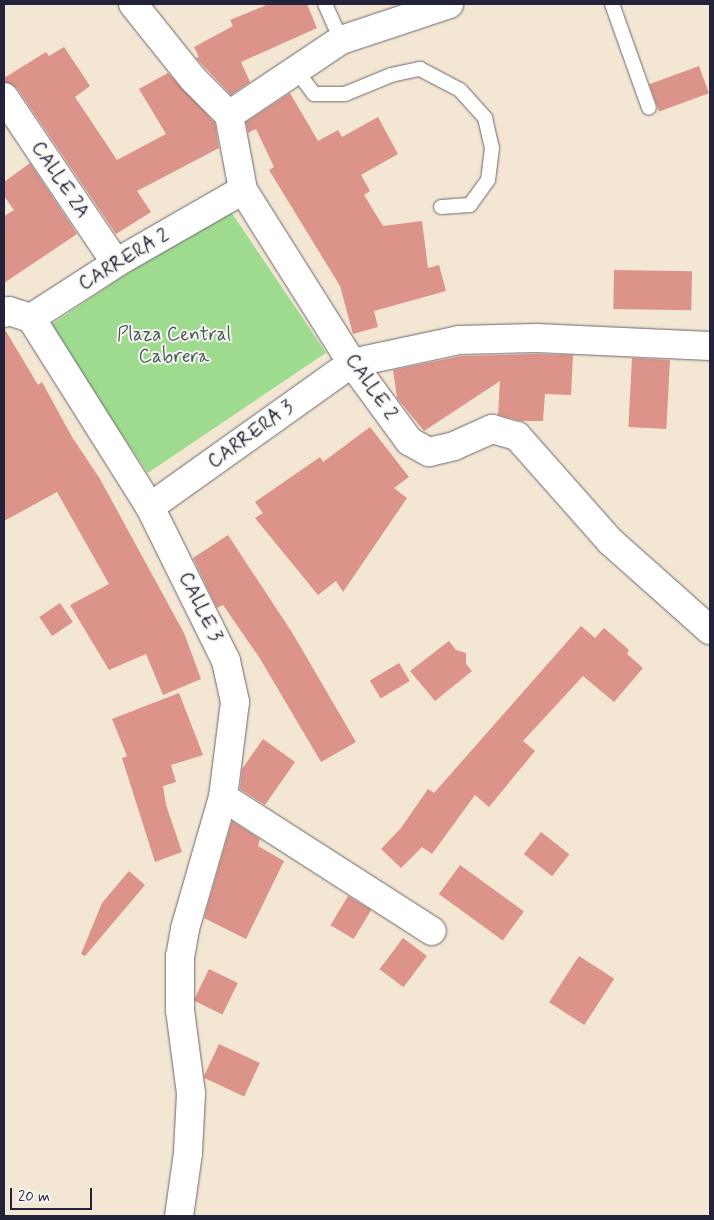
<!DOCTYPE html>
<html>
<head>
<meta charset="utf-8">
<style>
  body { margin:0 }
  #map { position:relative; width:714px; height:1220px; overflow:hidden; background:#f3e6d2; font-family:Mynerve,sans-serif }
  div>[style] { position:absolute }
  [style*='--x'] { left:calc(var(--x)*1px); top:calc(var(--y)*1px); width:calc(var(--w)*1px); rotate:calc(var(--a)*1deg) }
  .green>* { inset:0; background:#9edb8f; transform-origin:0 0 }
  .building>* { inset:0; background:#dc9389; transform-origin:0 0 }
  .roads { filter:drop-shadow(0 0 1px #6b6770) drop-shadow(0 0 1px #6b6770) }
  .service>* { height:14px; margin:-7px; padding:0 7px; transform-origin:7px; border-radius:7px; background:#fff }
  .minor>* { height:28px; margin:-14px; padding:0 14px; transform-origin:14px; border-radius:14px; background:#fff }
  .tertiary>* { height:28px; margin:-14px; padding:0 14px; transform-origin:14px; border-radius:14px; background:#fff }
  span { translate:-50% -50%; white-space:nowrap; text-align:center; line-height:1.15; -webkit-text-stroke:4px #f6f6f2; paint-order:stroke }
  .street-label { font-size:19px; color:#22223b }
  .park-label { font-size:19px; color:#475a54 }
  .frame { position:absolute; inset:0; border:5px solid #22223b; pointer-events:none }
  .scale { position:absolute; left:10px; top:1188px; width:82px; height:22px; box-sizing:border-box; border:2px solid #22223b; border-top:0; padding-left:6px; font-size:15px; line-height:18px; white-space:nowrap; color:#22223b; -webkit-text-stroke:4px #f6f6f2; paint-order:stroke }
</style>
</head>
<body>
<div id="map">
  <div class="green">
    <i style="left:227px;top:206px;width:177px;height:215px;rotate:56deg"></i>
  </div>
  <div class="building">
    <i style="clip-path:polygon(269px 4px,307px 4px,317px 28px,241px 62px,250px 82px,231px 95px,196px 58px,199px 57px,194px 47px,233px 26px,230px 20px)"></i>
    <i style="clip-path:polygon(64px 47px,90px 86px,75px 97px,117px 160px,166px 134px,139px 89px,168px 73px,215px 123px,219px 148px,137px 191px,151px 212px,116px 234px,17px 88px,4px 82px,4px 78px,46px 52px,49px 56px)"></i>
    <i style="left:699px;top:66px;width:29px;height:53px;rotate:70deg"></i>
    <i style="clip-path:polygon(290px 93px,318px 141px,338px 130px,342px 137px,378px 117px,398px 154px,361px 175px,370px 191px,364px 195px,383px 226px,422px 221px,428px 268px,439px 265px,446px 291px,374px 311px,378px 327px,353px 334px,340px 286px,269px 170px,274px 167px,256px 129px,248px 133px,246px 122px)"></i>
    <i style="clip-path:polygon(30px 163px,77px 234px,4px 283px,4px 216px,14px 210px,4px 196px,4px 182px)"></i>
    <i style="left:614px;top:270px;width:78px;height:39px;rotate:1deg"></i>
    <i style="clip-path:polygon(4px 328px,38px 385px,42px 382px,72px 437px,100px 479px,184px 633px,201px 679px,163px 695px,146px 654px,109px 670px,70px 605px,109px 584px,57px 492px,4px 521px)"></i>
    <i style="clip-path:polygon(536px 354px,573px 355px,571px 395px,545px 394px,543px 421px,521px 421px,498px 415px,500px 381px,424px 431px,397px 398px,393px 370px,461px 356px)"></i>
    <i style="left:632px;top:358px;width:38px;height:69px;rotate:3deg"></i>
    <i style="clip-path:polygon(370px 427px,409px 477px,394px 488px,407px 498px,343px 592px,336px 581px,318px 595px,255px 518px,263px 513px,255px 502px,320px 457px,323px 462px)"></i>
    <i style="clip-path:polygon(228px 535px,293px 634px,356px 742px,321px 762px,259px 657px,223px 605px,217px 608px,193px 558px)"></i>
    <i style="left:60px;top:603px;width:23px;height:25px;rotate:56deg"></i>
    <i style="clip-path:polygon(581px 626px,595px 638px,604px 628px,629px 650px,627px 654px,643px 668px,614px 702px,583px 676px,523px 741px,535px 751px,489px 807px,475px 795px,432px 854px,422px 847px,401px 868px,381px 849px,401px 828px,428px 789px,434px 793px)"></i>
    <i style="clip-path:polygon(449px 641px,456px 650px,466px 653px,466px 664px,472px 671px,435px 701px,410px 671px)"></i>
    <i style="left:399px;top:663px;width:21px;height:34px;rotate:59deg"></i>
    <i style="clip-path:polygon(179px 693px,203px 755px,171px 765px,176px 782px,163px 786px,166px 805px,182px 852px,155px 862px,122px 758px,127px 756px,112px 719px)"></i>
    <i style="clip-path:polygon(263px 739px,295px 762px,265px 805px,240px 789px,242px 769px)"></i>
    <i style="clip-path:polygon(232px 821px,260px 839px,258px 846px,284px 861px,246px 939px,204px 918px)"></i>
    <i style="left:541px;top:832px;width:36px;height:28px;rotate:38deg"></i>
    <i style="left:460px;top:865px;width:79px;height:36px;rotate:36deg"></i>
    <i style="clip-path:polygon(129px 871px,145px 885px,85px 956px,81px 954px,102px 903px)"></i>
    <i style="left:348px;top:896px;width:27px;height:34px;rotate:31deg"></i>
    <i style="left:403px;top:938px;width:30px;height:39px;rotate:37deg"></i>
    <i style="left:579px;top:956px;width:42px;height:55px;rotate:33deg"></i>
    <i style="left:209px;top:969px;width:32px;height:35px;rotate:26deg"></i>
    <i style="left:219px;top:1044px;width:45px;height:37px;rotate:25deg"></i>
  </div>
  <div class="roads">
    <div class="service">
      <i style="--x:325;--y:4;--w:39;--a:66"></i>
      <i style="--x:612;--y:4;--w:110;--a:70.4"></i>
      <i style="--x:296;--y:70;--w:30;--a:53"></i>
      <i style="--x:314;--y:94;--w:31;--a:0"></i>
      <i style="--x:345;--y:94;--w:50;--a:-22.4"></i>
      <i style="--x:391;--y:75;--w:30;--a:-12"></i>
      <i style="--x:420;--y:69;--w:45;--a:27.7"></i>
      <i style="--x:460;--y:90;--w:38;--a:48"></i>
      <i style="--x:485;--y:118;--w:31;--a:77"></i>
      <i style="--x:492;--y:148;--w:32;--a:97"></i>
      <i style="--x:488;--y:180;--w:31;--a:126"></i>
      <i style="--x:470;--y:205;--w:29;--a:176"></i>
    </div>
    <div class="minor">
      <i style="--x:133;--y:4;--w:96;--a:51.3"></i>
      <i style="--x:193;--y:79;--w:51;--a:45"></i>
      <i style="--x:229;--y:115;--w:76;--a:79.4"></i>
      <i style="--x:243;--y:190;--w:204;--a:57.8"></i>
      <i style="--x:352;--y:363;--w:97;--a:53.8"></i>
      <i style="--x:409;--y:441;--w:23;--a:29"></i>
      <i style="--x:429;--y:452;--w:26;--a:-13"></i>
      <i style="--x:454;--y:446;--w:42;--a:-24.1"></i>
      <i style="--x:492;--y:429;--w:26;--a:16"></i>
      <i style="--x:517;--y:436;--w:140;--a:48.5"></i>
      <i style="--x:610;--y:541;--w:134;--a:41.7"></i>
      <i style="--x:4;--y:97;--w:200;--a:56"></i>
      <i style="--x:229;--y:115;--w:135;--a:-33.8"></i>
      <i style="--x:341;--y:40;--w:114;--a:-18.4"></i>
      <i style="--x:4;--y:313;--w:5;--a:-22"></i>
      <i style="--x:9;--y:311;--w:23;--a:18"></i>
      <i style="--x:31;--y:318;--w:223;--a:57.8"></i>
      <i style="--x:150;--y:507;--w:172;--a:63.7"></i>
      <i style="--x:226;--y:661;--w:42;--a:77.6"></i>
      <i style="--x:235;--y:702;--w:96;--a:97.2"></i>
      <i style="--x:223;--y:797;--w:137;--a:106.1"></i>
      <i style="--x:185;--y:929;--w:27;--a:100"></i>
      <i style="--x:180;--y:956;--w:54;--a:90"></i>
      <i style="--x:180;--y:1010;--w:84;--a:82.5"></i>
      <i style="--x:191;--y:1093;--w:60;--a:92.9"></i>
      <i style="--x:188;--y:1153;--w:64;--a:98.1"></i>
      <i style="--x:31;--y:318;--w:101;--a:-32.9"></i>
      <i style="--x:116;--y:263;--w:146;--a:-29.9"></i>
      <i style="--x:223;--y:797;--w:248;--a:32.7"></i>
    </div>
    <div class="tertiary">
      <i style="--x:150;--y:507;--w:248;--a:-35.5"></i>
      <i style="--x:352;--y:363;--w:109;--a:-12.1"></i>
      <i style="--x:459;--y:340;--w:77;--a:-1.5"></i>
      <i style="--x:536;--y:338;--w:174;--a:2.6"></i>
    </div>
  </div>
  <div class="street-label">
    <span style="left:60px;top:180px;rotate:56deg">CALLE 2A</span>
    <span style="left:124px;top:260px;rotate:-31deg">CARRERA 2</span>
    <span style="left:371px;top:387px;rotate:55deg">CALLE 2</span>
    <span style="left:251px;top:435px;rotate:-36deg">CARRERA 3</span>
    <span style="left:200px;top:607px;rotate:64deg">CALLE 3</span>
  </div>
  <div class="park-label">
    <span style="left:174px;top:346px">Plaza Central<br>Cabrera</span>
  </div>
  <div class="frame"></div>
  <div class="scale">20 m</div>
</div>
</body>
</html>
